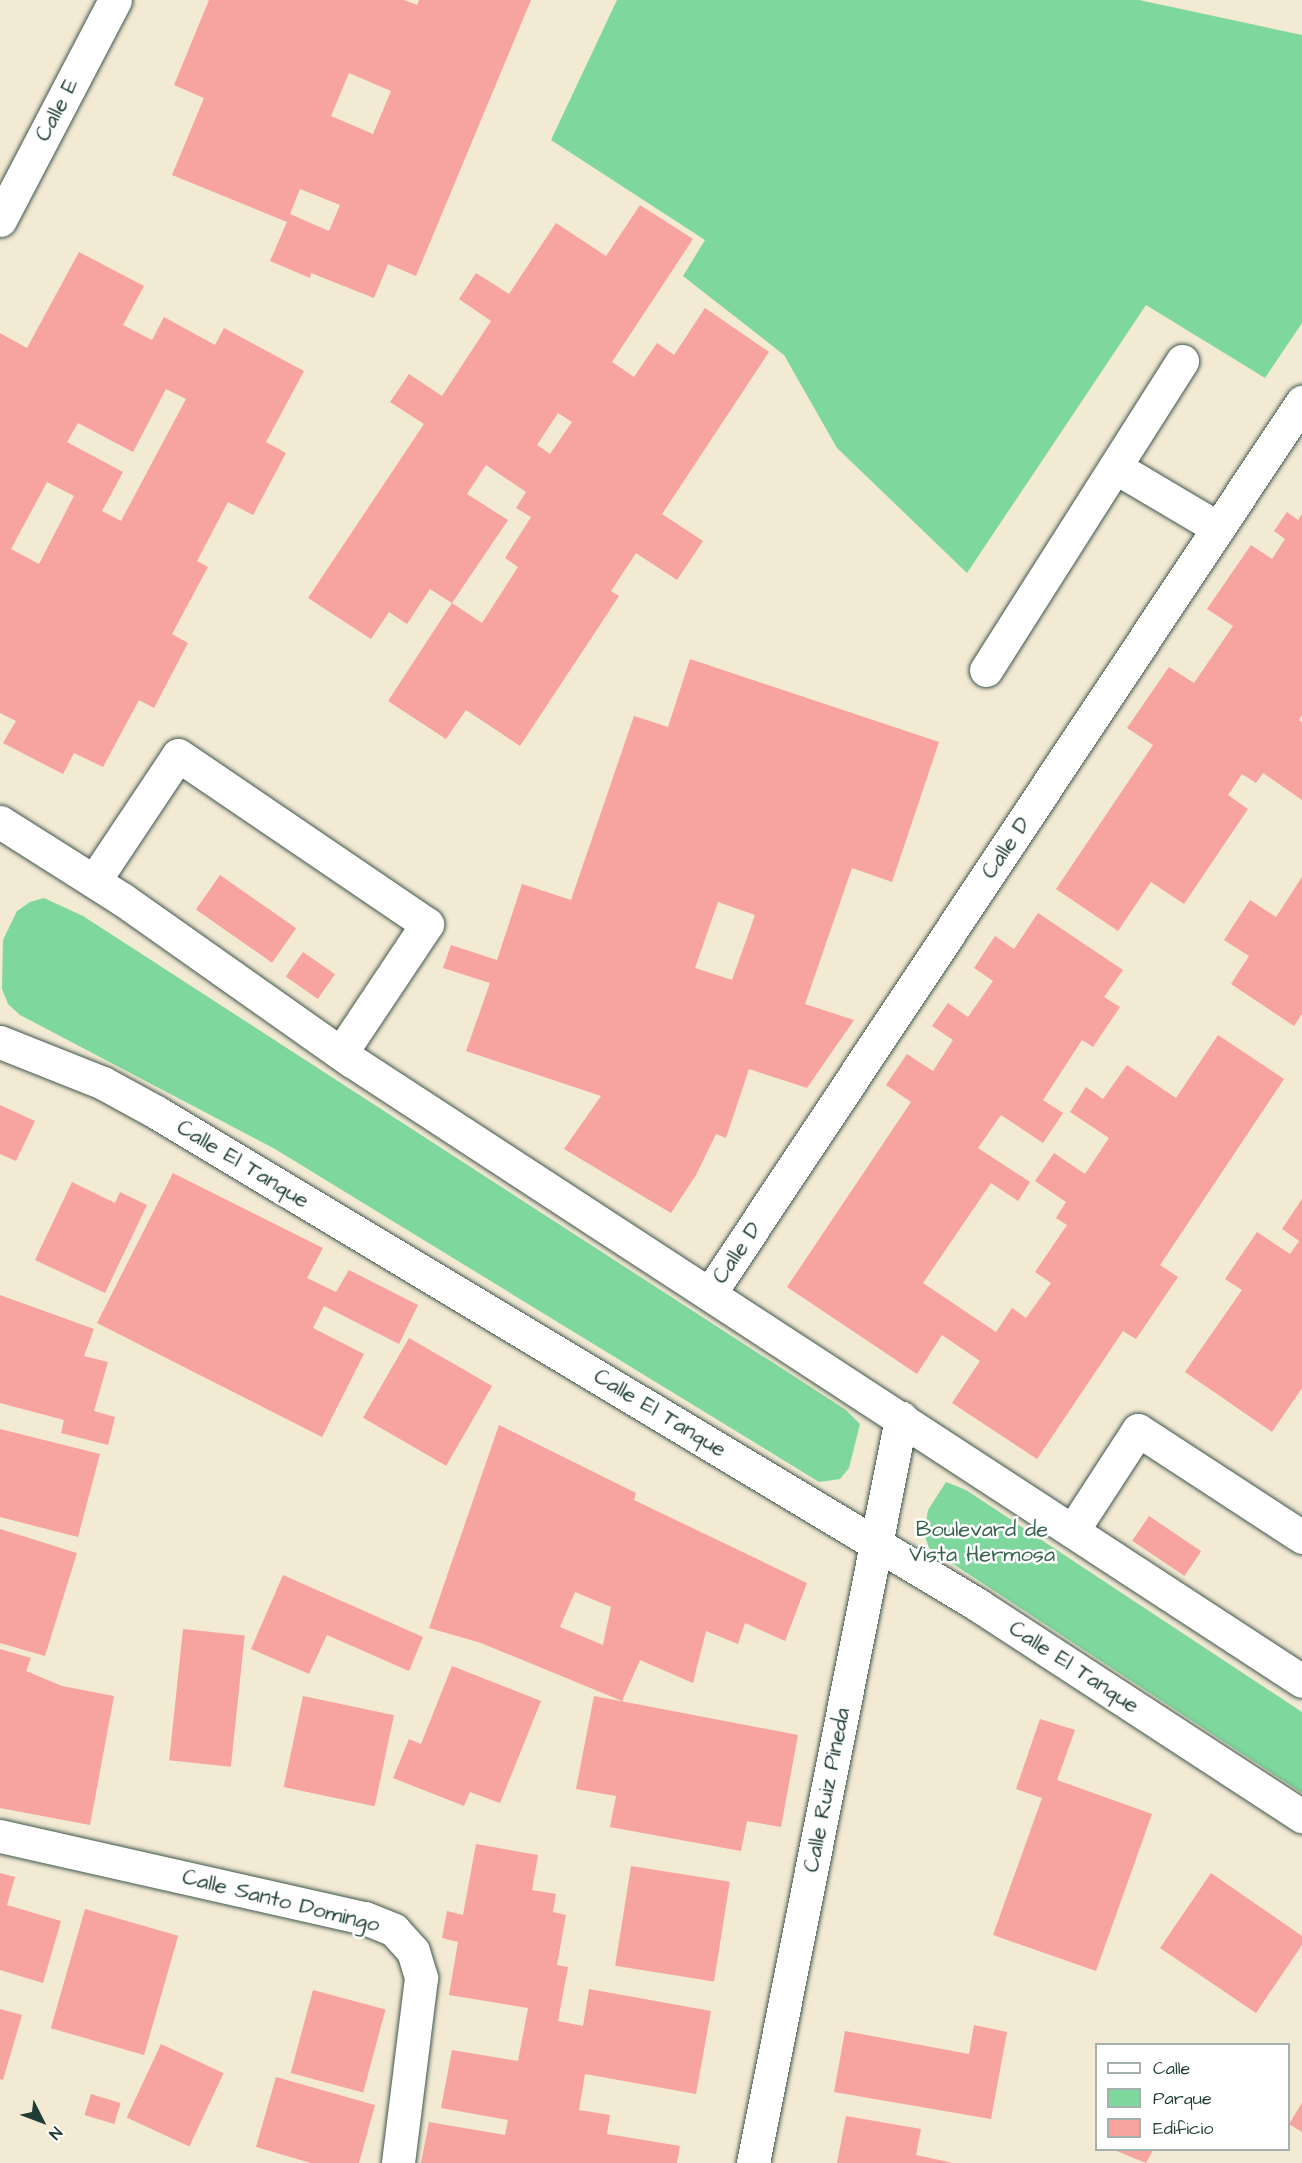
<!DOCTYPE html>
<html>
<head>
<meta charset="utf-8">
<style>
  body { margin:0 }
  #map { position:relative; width:1302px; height:2163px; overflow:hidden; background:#f3ead4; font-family:"Architects Daughter",sans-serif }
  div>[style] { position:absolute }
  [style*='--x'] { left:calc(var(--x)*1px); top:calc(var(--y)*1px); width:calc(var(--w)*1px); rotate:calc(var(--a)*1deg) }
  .green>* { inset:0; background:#7ed79c }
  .building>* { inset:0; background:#f7a39f; transform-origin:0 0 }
  .roads { filter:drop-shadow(0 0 2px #3f574c) drop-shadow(0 0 2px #3f574c) }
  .minor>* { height:33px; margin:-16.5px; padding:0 16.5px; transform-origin:16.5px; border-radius:16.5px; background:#fff }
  span { translate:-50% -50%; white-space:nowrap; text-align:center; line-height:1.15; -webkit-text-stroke:5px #fff; paint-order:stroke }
  .street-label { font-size:22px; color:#1f3d34 }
  .park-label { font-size:22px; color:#37644e }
  .legend { position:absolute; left:1095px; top:2043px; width:195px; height:108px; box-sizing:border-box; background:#fff; border:2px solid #a5b1ae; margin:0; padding:8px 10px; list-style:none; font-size:18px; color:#1f3d34 }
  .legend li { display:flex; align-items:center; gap:12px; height:30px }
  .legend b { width:30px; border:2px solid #a5b1ae }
  .north { position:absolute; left:12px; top:2091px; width:60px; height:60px; -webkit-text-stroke:4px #fff; paint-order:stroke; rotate:132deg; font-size:16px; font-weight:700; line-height:24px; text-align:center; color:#1f3d34 }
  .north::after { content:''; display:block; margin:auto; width:21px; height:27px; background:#1f3d34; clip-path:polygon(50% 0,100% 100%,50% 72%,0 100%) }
</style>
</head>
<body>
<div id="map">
  <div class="green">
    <i style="clip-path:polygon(617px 0,1139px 0,1302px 35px,1302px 323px,1265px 378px,1146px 305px,967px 573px,837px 448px,784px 355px,683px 276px,705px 240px,551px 140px)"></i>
    <i style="clip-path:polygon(44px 898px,83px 916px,846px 1410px,860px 1424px,849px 1468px,840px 1479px,819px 1482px,275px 1149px,20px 1015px,8px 1004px,2px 989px,3px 940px,17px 911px,30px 902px)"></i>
    <i style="clip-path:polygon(946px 1482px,966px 1490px,1302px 1712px,1302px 1793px,929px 1548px,924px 1533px,928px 1510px)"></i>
  </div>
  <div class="building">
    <i style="clip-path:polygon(evenodd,209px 0,404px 0,417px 5px,419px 0,531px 0,416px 276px,388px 264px,374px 298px,311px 273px,310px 278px,270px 261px,287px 222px,172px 175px,204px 98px,174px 85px,209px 0,349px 73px,391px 91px,373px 134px,331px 116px,349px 73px,209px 0,300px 189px,340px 205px,329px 231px,290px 214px,300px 189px)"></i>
    <i style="clip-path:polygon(evenodd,640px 205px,693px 239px,612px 362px,634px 377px,657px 343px,674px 355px,705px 308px,769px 352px,662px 514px,703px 541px,677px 580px,636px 553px,611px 591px,619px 596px,520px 746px,466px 710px,446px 739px,388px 701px,452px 603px,482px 623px,518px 567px,505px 558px,531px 517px,516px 508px,526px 492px,486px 465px,467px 494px,508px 520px,452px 603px,430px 589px,407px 624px,389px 612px,371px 639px,308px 598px,424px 424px,390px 402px,409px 374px,442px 396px,491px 321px,459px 299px,476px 273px,509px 294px,556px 223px,606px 256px,640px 205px,558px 413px,572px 422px,550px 454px,537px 445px,558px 413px)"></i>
    <i style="clip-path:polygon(evenodd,79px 252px,144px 286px,123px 325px,152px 340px,164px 317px,215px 345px,224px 328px,304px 371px,266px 442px,286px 453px,253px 515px,228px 502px,197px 561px,208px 567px,172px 634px,188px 643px,154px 708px,139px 700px,103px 767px,74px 753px,63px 774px,3px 743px,16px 721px,0 713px,0 333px,27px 348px,79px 252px,166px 389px,186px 399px,121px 521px,102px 511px,123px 472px,67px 442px,78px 423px,133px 452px,166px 389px,79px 252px,47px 482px,74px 496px,39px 564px,11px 549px,47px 482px)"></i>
    <i style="clip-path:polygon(1287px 512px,1298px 520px,1302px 514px,1302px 715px,1299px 720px,1302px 722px,1302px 800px,1263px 773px,1256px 783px,1242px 774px,1228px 795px,1248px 809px,1184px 904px,1151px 882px,1118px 931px,1056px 889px,1153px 745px,1127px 728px,1169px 667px,1194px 683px,1233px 626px,1207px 609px,1251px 545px,1272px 559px,1285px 539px,1274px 531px)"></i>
    <i style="clip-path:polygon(evenodd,690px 659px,939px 742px,892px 882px,852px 868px,805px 1004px,854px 1020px,807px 1088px,749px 1069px,726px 1138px,716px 1134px,696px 1175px,671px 1213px,564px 1149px,601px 1096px,466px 1051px,490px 983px,443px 968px,451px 945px,497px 960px,522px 884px,571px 900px,634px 716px,668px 727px,690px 659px,718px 902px,755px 915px,732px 980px,695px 968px,718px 902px)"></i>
    <i style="left:220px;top:875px;width:93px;height:42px;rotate:35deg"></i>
    <i style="clip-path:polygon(1302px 877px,1302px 1014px,1294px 1026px,1231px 984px,1249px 956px,1224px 940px,1250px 900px,1276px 917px)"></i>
    <i style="clip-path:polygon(1038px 913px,1123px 970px,1104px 997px,1120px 1007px,1093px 1047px,1082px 1040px,1043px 1100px,1063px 1113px,1043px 1143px,1001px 1115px,978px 1148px,1030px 1182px,1018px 1201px,991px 1183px,923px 1283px,996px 1332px,1012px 1308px,1026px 1318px,1051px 1283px,1035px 1272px,1067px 1225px,1056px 1218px,1066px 1202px,1035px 1181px,1054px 1153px,1085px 1174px,1109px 1138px,1070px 1112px,1086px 1087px,1103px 1099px,1127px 1065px,1176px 1098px,1218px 1035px,1284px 1079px,1160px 1265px,1178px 1277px,1136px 1339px,1123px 1331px,1037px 1459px,952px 1403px,980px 1361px,942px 1335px,917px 1374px,787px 1287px,911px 1102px,886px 1085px,907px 1054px,933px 1071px,953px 1040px,932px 1026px,948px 1003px,968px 1017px,993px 981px,974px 968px,995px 936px,1014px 949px)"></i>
    <i style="left:303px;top:952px;width:39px;height:30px;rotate:35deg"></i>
    <i style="clip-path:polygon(0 1105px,35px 1121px,16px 1161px,0 1154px)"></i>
    <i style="clip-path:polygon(173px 1173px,323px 1248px,307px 1278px,336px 1292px,349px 1270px,418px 1305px,399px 1344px,324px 1306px,313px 1328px,364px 1354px,322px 1437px,97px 1323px)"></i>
    <i style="clip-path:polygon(72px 1182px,115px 1203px,120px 1192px,147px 1205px,105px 1293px,35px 1260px)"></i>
    <i style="clip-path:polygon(1302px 1199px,1302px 1388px,1272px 1432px,1185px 1372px,1242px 1290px,1225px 1279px,1257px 1232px,1290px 1254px,1299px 1241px,1282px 1229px)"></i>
    <i style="clip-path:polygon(0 1295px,94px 1329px,84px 1356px,108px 1362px,94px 1411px,115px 1417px,108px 1445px,61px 1433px,64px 1420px,0 1403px)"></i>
    <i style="left:409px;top:1338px;width:96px;height:92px;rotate:30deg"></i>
    <i style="clip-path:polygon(evenodd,499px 1425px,636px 1493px,634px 1500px,807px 1583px,785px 1641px,745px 1623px,738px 1644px,706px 1631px,693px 1683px,640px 1660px,622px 1701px,481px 1643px,429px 1628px,499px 1425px,575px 1592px,611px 1607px,603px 1645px,560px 1627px,575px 1592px)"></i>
    <i style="clip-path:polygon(0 1429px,100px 1454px,78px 1537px,0 1517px)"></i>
    <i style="left:1149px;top:1516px;width:63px;height:30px;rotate:34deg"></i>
    <i style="clip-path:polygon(0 1529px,77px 1553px,45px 1656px,0 1643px)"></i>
    <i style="clip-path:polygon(283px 1575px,423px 1637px,409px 1671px,327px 1635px,309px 1674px,251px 1649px)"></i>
    <i style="left:183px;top:1629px;width:62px;height:132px;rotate:6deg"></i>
    <i style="clip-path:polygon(0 1649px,31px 1658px,26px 1671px,62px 1686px,114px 1696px,90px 1825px,0 1808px)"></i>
    <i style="clip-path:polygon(452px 1666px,541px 1701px,500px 1803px,470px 1792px,464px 1806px,393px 1778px,409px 1739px,421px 1744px)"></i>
    <i style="left:303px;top:1696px;width:93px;height:93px;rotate:12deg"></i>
    <i style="clip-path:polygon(594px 1696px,798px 1735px,781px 1827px,747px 1821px,741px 1851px,610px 1827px,616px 1796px,576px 1789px)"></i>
    <i style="clip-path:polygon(1040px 1719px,1075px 1730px,1057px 1780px,1152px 1814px,1096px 1971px,993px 1935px,1042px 1798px,1016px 1789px)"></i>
    <i style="clip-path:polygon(476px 1844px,538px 1855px,532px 1890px,556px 1894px,553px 1912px,566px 1915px,557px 1965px,568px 1967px,558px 2021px,583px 2026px,589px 1989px,711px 2011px,696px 2094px,585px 2074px,579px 2110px,610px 2115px,607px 2134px,680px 2146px,677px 2163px,421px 2163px,429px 2122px,505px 2135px,508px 2120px,441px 2108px,452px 2050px,518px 2061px,528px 2008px,449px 1995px,458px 1942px,442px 1938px,447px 1911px,463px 1915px)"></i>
    <i style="left:631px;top:1866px;width:100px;height:101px;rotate:9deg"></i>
    <i style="clip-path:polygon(0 1873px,15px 1877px,7px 1905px,61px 1921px,43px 1983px,0 1970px)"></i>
    <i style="clip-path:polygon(1211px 1873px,1302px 1936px,1302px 1945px,1256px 2013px,1160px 1948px)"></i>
    <i style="left:85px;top:1909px;width:97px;height:124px;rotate:16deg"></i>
    <i style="left:313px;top:1990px;width:75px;height:86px;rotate:15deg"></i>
    <i style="clip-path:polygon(0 2009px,22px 2015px,3px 2080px,0 2079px)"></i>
    <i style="clip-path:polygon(974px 2025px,1007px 2032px,991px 2119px,834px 2092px,845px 2031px,969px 2054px)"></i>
    <i style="left:161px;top:2044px;width:69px;height:81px;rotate:25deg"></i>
    <i style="clip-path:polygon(276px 2077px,375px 2105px,359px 2163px,311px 2163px,256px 2147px)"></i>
    <i style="left:91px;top:2094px;width:31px;height:22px;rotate:17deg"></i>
    <i style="clip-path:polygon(1302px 2103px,1302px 2132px,1289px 2124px)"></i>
    <i style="clip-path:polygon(846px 2116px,921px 2129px,916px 2155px,953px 2163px,837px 2163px)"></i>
    <i style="clip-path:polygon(1114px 2150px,1153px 2150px,1146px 2163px)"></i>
  </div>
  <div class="roads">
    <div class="minor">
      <i style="--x:0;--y:220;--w:248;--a:-62.4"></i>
      <i style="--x:1115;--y:467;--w:120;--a:30.6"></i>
      <i style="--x:986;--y:670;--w:366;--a:-57.6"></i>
      <i style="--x:0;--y:822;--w:144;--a:32.3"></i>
      <i style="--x:122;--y:899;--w:281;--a:35.2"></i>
      <i style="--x:352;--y:1061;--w:1134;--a:33.13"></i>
      <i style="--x:94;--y:881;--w:151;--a:-56.3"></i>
      <i style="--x:178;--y:755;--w:301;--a:34.2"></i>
      <i style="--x:427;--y:924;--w:155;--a:123.7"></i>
      <i style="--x:0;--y:1042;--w:111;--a:21.7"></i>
      <i style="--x:103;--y:1083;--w:60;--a:28.7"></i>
      <i style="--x:156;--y:1112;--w:959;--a:30.95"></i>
      <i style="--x:978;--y:1605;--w:387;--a:33.1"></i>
      <i style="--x:710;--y:1293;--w:1070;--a:-56.4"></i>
      <i style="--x:1073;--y:1530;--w:119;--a:-57"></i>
      <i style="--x:1138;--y:1430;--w:196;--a:33.1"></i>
      <i style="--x:0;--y:1836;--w:374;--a:12.7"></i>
      <i style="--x:365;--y:1918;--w:31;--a:22"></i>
      <i style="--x:394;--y:1930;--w:28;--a:48"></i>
      <i style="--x:413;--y:1951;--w:28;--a:73"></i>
      <i style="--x:421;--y:1978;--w:186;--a:97.1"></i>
      <i style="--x:753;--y:2163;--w:760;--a:-78.76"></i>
    </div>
  </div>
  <div class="street-label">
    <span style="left:57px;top:110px;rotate:-62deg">Calle E</span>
    <span style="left:1006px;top:848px;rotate:-56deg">Calle D</span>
    <span style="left:243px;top:1164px;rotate:31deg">Calle El Tanque</span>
    <span style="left:737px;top:1253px;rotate:-56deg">Calle D</span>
    <span style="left:660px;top:1413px;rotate:31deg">Calle El Tanque</span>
    <span style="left:1074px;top:1667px;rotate:33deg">Calle El Tanque</span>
    <span style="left:827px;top:1790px;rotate:-79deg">Calle Ruiz Pineda</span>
    <span style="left:281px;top:1901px;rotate:14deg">Calle Santo Domingo</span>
  </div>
  <div class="park-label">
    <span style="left:982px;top:1542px">Boulevard de<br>Vista Hermosa</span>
  </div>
  <ul class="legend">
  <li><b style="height:8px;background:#fff"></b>Calle</li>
  <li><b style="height:16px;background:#7ed79c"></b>Parque</li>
  <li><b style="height:16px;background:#f7a39f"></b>Edificio</li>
  </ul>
  <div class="north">N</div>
</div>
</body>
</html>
